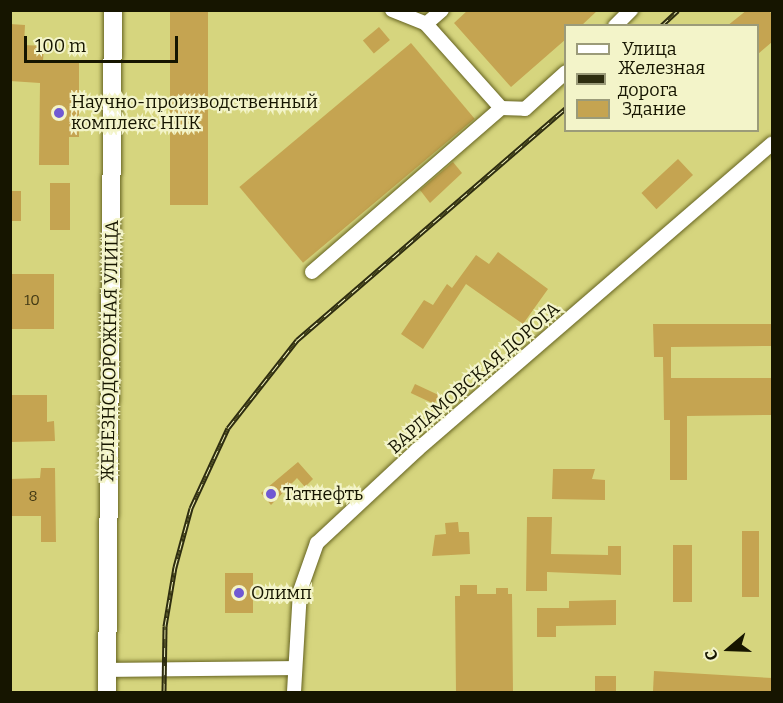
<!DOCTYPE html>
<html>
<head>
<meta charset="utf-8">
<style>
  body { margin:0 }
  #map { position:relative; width:783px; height:703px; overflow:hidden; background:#d6d57e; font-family:Bitter,serif }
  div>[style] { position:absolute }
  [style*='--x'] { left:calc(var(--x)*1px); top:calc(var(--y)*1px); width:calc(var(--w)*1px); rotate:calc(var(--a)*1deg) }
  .building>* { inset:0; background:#c5a451; transform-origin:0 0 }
  .roads { filter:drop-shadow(0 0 2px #656320) drop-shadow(0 0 2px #656320) }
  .minor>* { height:14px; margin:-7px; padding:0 7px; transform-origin:7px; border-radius:7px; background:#fff }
  .major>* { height:18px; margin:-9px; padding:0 9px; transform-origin:9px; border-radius:9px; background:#fff }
  .rail>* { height:5px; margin-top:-2.5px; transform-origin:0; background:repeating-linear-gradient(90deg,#f3f4c9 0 9px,#2e2d10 0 18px); box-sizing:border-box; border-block:2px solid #2e2d10 }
  .dots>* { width:16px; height:16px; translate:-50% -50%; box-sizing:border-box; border:3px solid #f3f4c9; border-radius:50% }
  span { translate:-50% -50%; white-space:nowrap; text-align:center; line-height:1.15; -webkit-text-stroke:4.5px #f3f4c9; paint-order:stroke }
  .number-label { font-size:15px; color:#423914 }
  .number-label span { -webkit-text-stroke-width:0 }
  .poi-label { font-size:18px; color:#161500 }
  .left { translate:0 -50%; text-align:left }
  .street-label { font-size:18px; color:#161500 }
  .frame { position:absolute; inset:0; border:12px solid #161500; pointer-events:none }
  .legend { position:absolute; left:564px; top:24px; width:195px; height:108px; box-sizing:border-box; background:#f3f4c9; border:2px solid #9b9b79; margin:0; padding:8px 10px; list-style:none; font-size:18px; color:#161500 }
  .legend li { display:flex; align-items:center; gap:12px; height:30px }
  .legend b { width:30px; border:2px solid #9b9b79 }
  .north { position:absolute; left:699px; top:619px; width:60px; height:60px; -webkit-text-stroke:4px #f3f4c9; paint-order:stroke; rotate:251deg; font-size:16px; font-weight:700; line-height:24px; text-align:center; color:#161500 }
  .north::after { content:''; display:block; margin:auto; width:21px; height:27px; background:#161500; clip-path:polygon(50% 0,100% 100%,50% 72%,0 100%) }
  .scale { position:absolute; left:24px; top:36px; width:154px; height:27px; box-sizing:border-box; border:3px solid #161500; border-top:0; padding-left:8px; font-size:18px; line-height:21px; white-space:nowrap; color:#161500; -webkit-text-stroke:4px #f3f4c9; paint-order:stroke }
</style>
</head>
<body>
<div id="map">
  <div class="building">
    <i style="left:170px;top:10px;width:38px;height:195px"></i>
    <i style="clip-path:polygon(468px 10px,598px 10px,581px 26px,566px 26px,566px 39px,511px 87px,454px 23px)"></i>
    <i style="clip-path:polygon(747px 10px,769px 10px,772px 15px,772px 42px,758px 54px,758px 26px,727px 26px)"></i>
    <i style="clip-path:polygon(10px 24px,25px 25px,24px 45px,44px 46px,43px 61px,79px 60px,79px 137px,69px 137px,69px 165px,39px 165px,40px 83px,10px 81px)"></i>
    <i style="left:379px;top:27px;width:17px;height:21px;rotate:50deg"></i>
    <i style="left:411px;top:43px;width:99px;height:224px;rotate:50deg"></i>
    <i style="left:678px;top:159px;width:22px;height:50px;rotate:47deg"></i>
    <i style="clip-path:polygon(453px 162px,462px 173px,430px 203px,420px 190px)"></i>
    <i style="left:50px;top:183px;width:20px;height:47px"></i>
    <i style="left:10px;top:191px;width:11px;height:30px"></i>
    <i style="clip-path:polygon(498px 252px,548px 289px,523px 324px,466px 284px,423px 349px,401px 334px,424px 300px,433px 305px,447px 284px,452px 288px,476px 255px,489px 264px)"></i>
    <i style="left:10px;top:274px;width:44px;height:55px"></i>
    <i style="clip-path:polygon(653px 324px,772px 324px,772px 346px,671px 347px,671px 378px,772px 378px,772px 415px,687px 416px,687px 480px,670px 480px,670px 420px,664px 420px,663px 357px,654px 357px)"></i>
    <i style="left:415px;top:384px;width:26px;height:10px;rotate:25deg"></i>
    <i style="clip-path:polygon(10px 395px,47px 395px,47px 422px,54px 421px,55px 441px,10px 442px)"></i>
    <i style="clip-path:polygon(298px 462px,313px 479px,305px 487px,297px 478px,271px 505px,261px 493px)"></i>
    <i style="clip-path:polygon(41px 468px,55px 468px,56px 542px,41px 542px,41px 516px,10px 516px,10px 479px,40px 478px)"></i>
    <i style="clip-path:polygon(553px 469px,595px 469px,592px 479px,605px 480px,605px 500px,552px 499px)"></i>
    <i style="clip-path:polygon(527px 517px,552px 517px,551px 554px,608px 555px,608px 546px,621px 546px,621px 575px,547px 572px,547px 591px,526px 591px)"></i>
    <i style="clip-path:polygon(458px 522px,459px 532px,469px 532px,470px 554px,432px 556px,435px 535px,446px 534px,445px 523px)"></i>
    <i style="left:742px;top:531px;width:17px;height:66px"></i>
    <i style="left:673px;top:545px;width:19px;height:57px"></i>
    <i style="left:225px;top:573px;width:28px;height:40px"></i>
    <i style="clip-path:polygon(460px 585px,477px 585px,477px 594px,496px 594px,496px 588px,508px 588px,508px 594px,512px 594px,513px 693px,456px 693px,455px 596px,460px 596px)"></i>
    <i style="clip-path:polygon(616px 600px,616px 625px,556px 626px,556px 637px,537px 637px,537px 608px,569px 608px,569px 601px)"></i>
    <i style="clip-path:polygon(654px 671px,772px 678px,772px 693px,653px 691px)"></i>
    <i style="left:595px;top:676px;width:21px;height:17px"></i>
  </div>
  <div class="roads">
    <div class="minor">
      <i style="--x:392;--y:10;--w:37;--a:22"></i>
      <i style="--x:426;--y:24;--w:21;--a:-41"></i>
      <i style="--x:426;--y:24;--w:113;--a:48.2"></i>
      <i style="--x:615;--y:26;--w:23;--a:-45"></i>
      <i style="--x:312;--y:272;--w:250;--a:-40.9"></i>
      <i style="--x:501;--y:108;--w:24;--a:2"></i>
      <i style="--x:525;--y:109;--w:55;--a:-42.1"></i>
      <i style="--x:107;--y:670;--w:187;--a:-0.6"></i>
      <i style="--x:294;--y:692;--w:101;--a:-86.6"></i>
      <i style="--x:300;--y:591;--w:51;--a:-70.5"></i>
      <i style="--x:317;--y:543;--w:137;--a:-42.9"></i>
      <i style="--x:417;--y:450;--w:469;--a:-40.8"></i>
    </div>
    <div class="major">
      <i style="--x:107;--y:692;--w:682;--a:-89.5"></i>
    </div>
  </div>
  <div class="rail">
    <i style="--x:661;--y:26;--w:23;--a:-43"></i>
    <i style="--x:164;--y:692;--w:66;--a:-89.1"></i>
    <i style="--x:165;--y:626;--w:60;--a:-80.4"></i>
    <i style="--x:175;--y:567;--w:61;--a:-74.8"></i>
    <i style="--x:191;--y:508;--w:88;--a:-65.2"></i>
    <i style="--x:228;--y:428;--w:112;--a:-51.9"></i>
    <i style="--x:297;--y:340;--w:355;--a:-40.8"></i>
  </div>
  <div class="dots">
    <i style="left:59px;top:113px;background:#7059d3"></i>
    <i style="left:271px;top:494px;background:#7059d3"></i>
    <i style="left:239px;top:593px;background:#7059d3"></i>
  </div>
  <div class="number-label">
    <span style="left:32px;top:301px">10</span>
    <span style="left:33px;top:497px">8</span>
  </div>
  <div class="poi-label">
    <span class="left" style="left:71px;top:113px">Научно-производственный<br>комплекс НПК</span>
    <span class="left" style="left:283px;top:494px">Татнефть</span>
    <span class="left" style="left:251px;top:593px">Олимп</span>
  </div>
  <div class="street-label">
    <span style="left:110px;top:351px;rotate:-89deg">ЖЕЛЕЗНОДОРОЖНАЯ УЛИЦА</span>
    <span style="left:474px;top:378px;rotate:-41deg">ВАРЛАМОВСКАЯ ДОРОГА</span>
  </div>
  <div class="frame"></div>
  <ul class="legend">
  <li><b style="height:8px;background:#fff"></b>Улица</li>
  <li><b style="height:8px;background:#2e2d10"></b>Железная дорога</li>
  <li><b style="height:16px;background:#c5a451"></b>Здание</li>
  </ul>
  <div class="north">С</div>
  <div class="scale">100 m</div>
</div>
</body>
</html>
